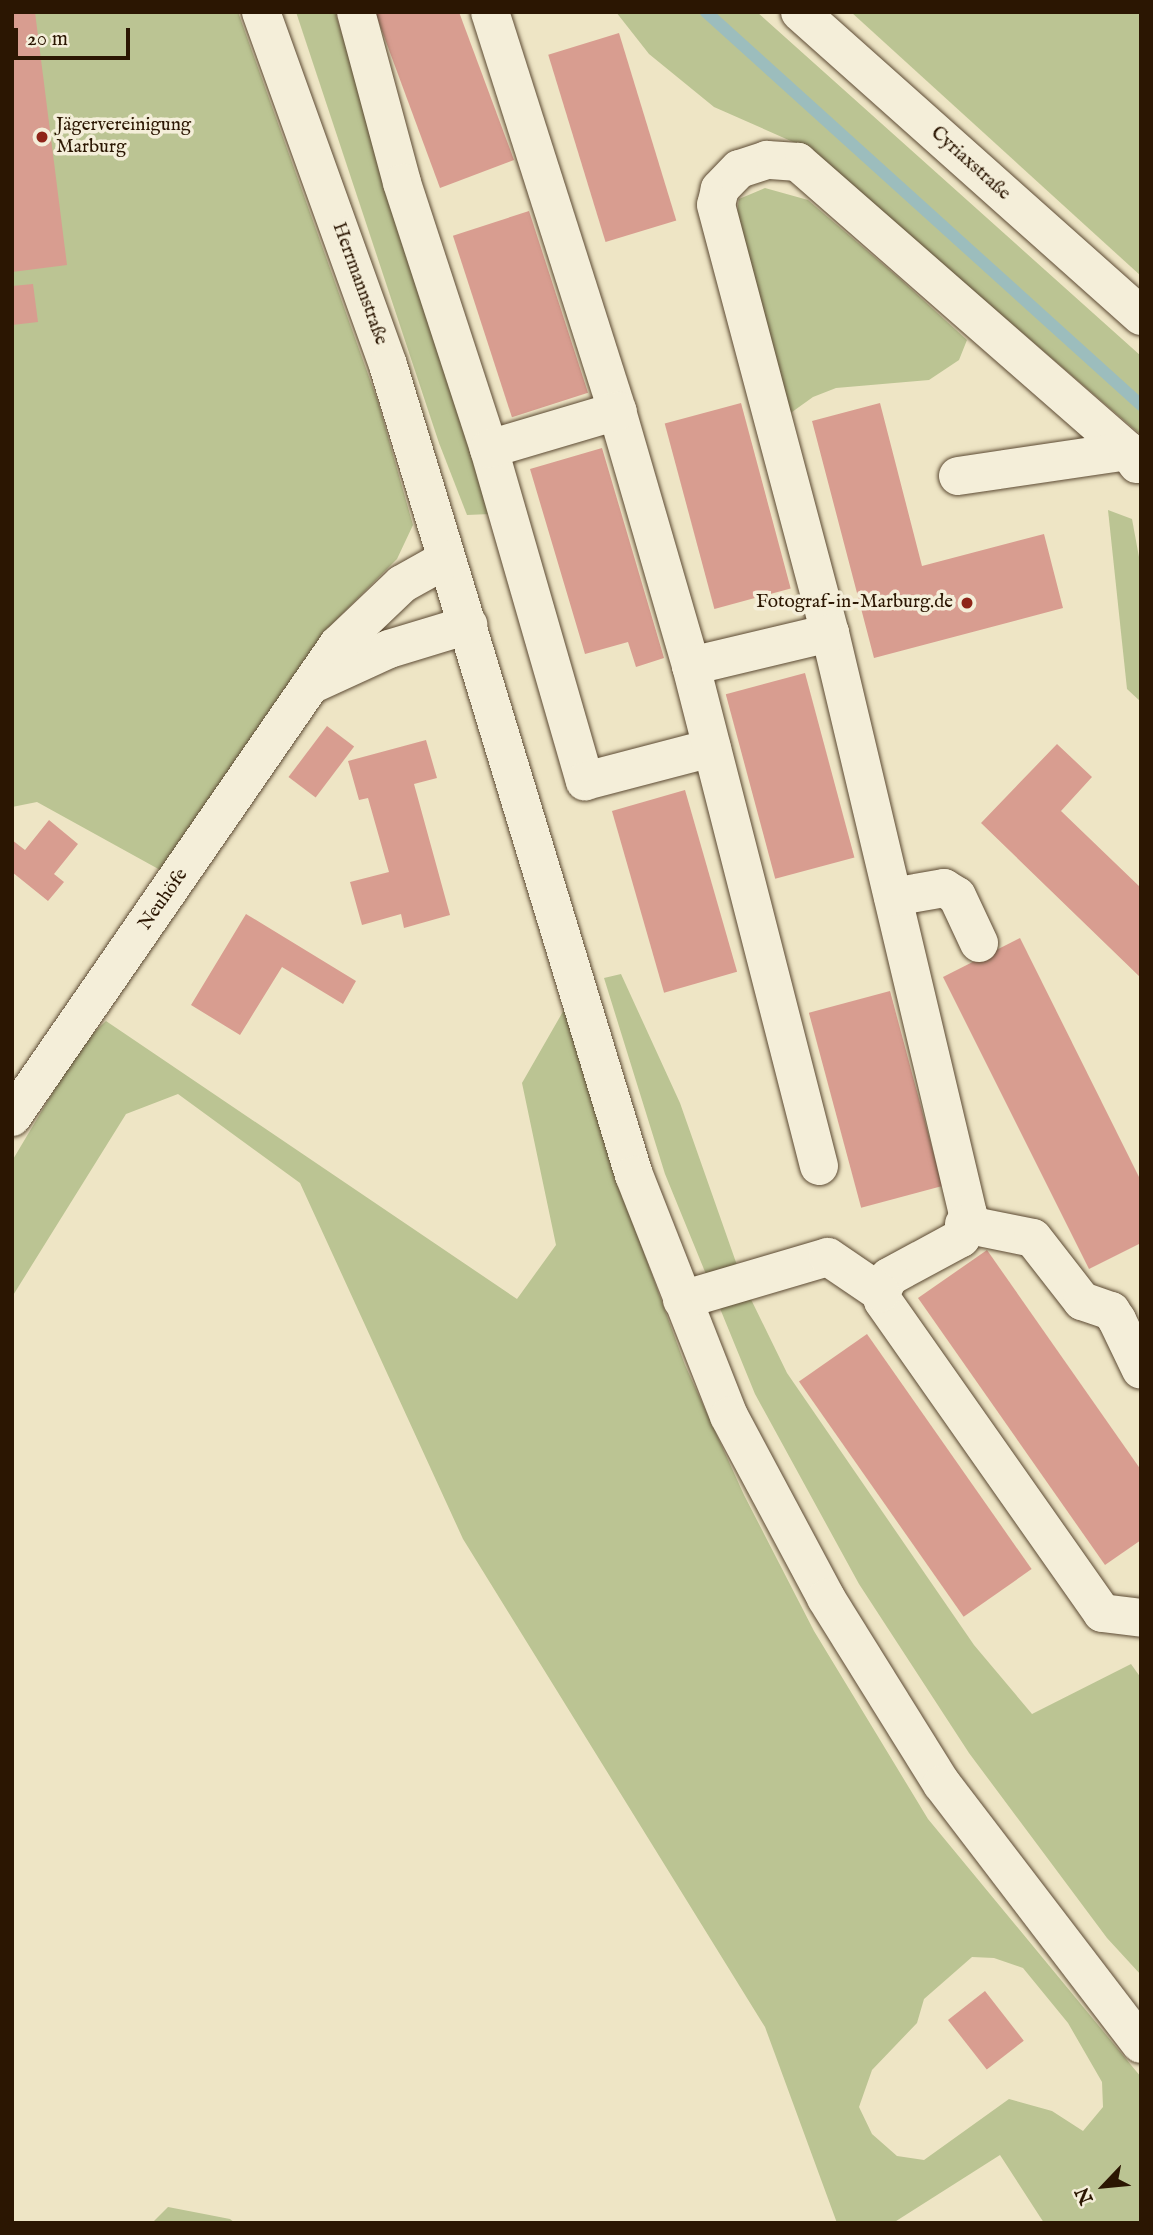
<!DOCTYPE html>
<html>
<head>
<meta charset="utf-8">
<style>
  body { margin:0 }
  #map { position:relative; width:1153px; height:2235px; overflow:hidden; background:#eee5c5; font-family:"IM FELL English",serif }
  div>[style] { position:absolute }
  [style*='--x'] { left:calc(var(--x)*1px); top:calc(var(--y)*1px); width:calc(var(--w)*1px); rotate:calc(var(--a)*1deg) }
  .green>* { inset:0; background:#bbc493 }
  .stream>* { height:12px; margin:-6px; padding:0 6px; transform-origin:6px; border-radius:6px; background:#9cbdbd }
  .building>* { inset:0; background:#d89d90; transform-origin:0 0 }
  .roads { filter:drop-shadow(0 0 2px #5c4a33) drop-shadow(0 0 2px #5c4a33) }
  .minor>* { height:38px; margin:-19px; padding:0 19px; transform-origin:19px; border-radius:19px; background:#f4eed9 }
  .dots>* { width:19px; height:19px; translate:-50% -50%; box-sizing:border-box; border:4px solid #f4eed9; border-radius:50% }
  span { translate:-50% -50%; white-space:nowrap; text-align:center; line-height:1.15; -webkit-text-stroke:7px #f4eed9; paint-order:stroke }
  .poi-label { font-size:19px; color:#2b1602 }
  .left { translate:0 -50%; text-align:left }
  .right { translate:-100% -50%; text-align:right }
  .street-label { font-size:19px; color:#2b1602 }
  .frame { position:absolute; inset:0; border:14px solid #2b1602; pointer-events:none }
  .north { position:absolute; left:1069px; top:2151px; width:70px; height:70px; -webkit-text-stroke:5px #f4eed9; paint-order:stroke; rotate:244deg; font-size:19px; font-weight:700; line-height:28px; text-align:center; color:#2b1602 }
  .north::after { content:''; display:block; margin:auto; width:24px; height:32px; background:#2b1602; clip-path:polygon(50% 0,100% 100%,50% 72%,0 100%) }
  .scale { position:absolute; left:14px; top:28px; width:116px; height:32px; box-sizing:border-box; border:4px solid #2b1602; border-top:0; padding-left:9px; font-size:21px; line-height:24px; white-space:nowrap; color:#2b1602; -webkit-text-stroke:5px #f4eed9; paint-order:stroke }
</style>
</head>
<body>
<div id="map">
  <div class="green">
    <i style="clip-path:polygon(12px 12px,238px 12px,378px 402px,413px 525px,397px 559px,323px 633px,162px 871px,37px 802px,12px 807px)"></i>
    <i style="clip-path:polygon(296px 12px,335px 12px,490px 514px,467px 515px,439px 443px)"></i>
    <i style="clip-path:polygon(616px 12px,757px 12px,1141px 356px,1141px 435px,809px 149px,714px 107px,649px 54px)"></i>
    <i style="clip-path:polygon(851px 12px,1141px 12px,1141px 276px,1086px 226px)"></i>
    <i style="clip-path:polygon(765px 188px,808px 200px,899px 278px,967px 340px,959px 360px,929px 380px,836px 388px,813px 397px,785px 417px,733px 239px,739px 199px)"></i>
    <i style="clip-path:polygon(1108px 510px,1132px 519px,1141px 568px,1141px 702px,1127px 689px)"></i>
    <i style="clip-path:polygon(621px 974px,680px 1103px,744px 1285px,787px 1373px,974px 1645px,1032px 1714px,1131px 1664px,1141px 1678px,1141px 1975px,1107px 1938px,969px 1753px,859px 1584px,755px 1394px,665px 1174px,604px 978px)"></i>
    <i style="clip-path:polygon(evenodd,565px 1008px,610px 1160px,685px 1365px,744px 1495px,814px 1631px,928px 1819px,1141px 2077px,1141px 2223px,1044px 2223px,1000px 2155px,893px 2223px,837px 2223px,765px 2027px,463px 1539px,300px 1183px,178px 1094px,126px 1114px,12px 1297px,12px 1161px,81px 1045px,106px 1021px,517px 1299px,556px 1245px,522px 1083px,565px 1008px,972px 1957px,994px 1958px,1023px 1968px,1068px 2023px,1102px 2082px,1103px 2107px,1083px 2131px,1052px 2111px,1009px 2099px,924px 2160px,897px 2156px,872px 2134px,859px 2107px,872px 2070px,917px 2023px,924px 1999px,972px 1957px)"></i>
    <i style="clip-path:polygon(168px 2207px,230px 2219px,235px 2223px,152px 2223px)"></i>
  </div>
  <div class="stream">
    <i style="--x:706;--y:12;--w:586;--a:42.1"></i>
  </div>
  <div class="building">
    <i style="clip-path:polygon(12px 12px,35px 12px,67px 265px,12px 272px)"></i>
    <i style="clip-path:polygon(375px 12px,459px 12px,514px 160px,440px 188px)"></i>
    <i style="left:619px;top:33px;width:196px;height:74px;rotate:73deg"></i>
    <i style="left:529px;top:211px;width:191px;height:80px;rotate:72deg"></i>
    <i style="clip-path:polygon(33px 284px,38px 322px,12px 325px,12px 286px)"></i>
    <i style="left:741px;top:403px;width:192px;height:79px;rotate:75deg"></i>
    <i style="clip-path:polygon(880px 403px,922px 566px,1044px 534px,1063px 608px,874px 658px,812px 421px)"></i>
    <i style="clip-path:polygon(602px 448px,664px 658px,636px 667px,628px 642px,585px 654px,530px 469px)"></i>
    <i style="left:805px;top:673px;width:191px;height:82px;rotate:75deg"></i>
    <i style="left:327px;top:726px;width:34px;height:64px;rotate:37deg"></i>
    <i style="clip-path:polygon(426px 740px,437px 778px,414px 784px,450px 915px,404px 928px,401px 914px,362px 925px,350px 882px,389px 872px,368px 798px,359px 800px,348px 761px)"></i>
    <i style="clip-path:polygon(1057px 744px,1092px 777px,1061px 811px,1141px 888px,1141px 978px,981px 823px)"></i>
    <i style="left:685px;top:790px;width:189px;height:76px;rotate:74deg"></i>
    <i style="clip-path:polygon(49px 820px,78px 844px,54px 874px,64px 882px,48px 901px,12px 872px,12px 840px,25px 850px)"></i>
    <i style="clip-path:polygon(246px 914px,356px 981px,343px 1004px,282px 967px,240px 1035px,191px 1005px)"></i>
    <i style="clip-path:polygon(1020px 938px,1141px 1181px,1141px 1243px,1089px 1269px,943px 977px)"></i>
    <i style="left:890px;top:991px;width:202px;height:84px;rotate:75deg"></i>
    <i style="clip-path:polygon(987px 1250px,1141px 1470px,1141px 1540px,1105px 1565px,918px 1298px)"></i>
    <i style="left:867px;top:1334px;width:287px;height:83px;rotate:55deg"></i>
    <i style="left:985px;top:1991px;width:63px;height:47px;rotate:52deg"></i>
  </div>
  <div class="roads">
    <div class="minor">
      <i style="--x:261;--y:12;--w:375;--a:70.2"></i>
      <i style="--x:388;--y:365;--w:847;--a:73.11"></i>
      <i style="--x:634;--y:1175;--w:259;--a:68.5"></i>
      <i style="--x:729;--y:1416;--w:206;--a:61.9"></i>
      <i style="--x:826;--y:1598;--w:219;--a:58.1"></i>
      <i style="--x:942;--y:1784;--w:327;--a:52.6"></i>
      <i style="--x:356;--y:12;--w:177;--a:74.9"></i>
      <i style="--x:402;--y:183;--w:280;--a:71.9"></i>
      <i style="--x:489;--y:449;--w:346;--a:73.9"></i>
      <i style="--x:585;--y:781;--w:131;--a:-14.6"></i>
      <i style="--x:490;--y:12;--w:419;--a:72.3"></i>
      <i style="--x:617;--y:411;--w:266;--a:73.8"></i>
      <i style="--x:800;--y:12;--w:457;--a:41.7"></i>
      <i style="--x:489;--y:449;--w:134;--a:-16.5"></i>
      <i style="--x:1128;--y:451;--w:439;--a:-138.8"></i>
      <i style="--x:798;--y:162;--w:31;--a:-176"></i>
      <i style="--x:767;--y:160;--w:29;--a:162"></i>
      <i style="--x:739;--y:169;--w:28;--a:134"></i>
      <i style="--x:720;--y:189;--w:16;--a:104"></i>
      <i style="--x:716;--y:205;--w:443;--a:75.1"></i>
      <i style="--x:830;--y:633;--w:597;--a:76.64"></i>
      <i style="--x:968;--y:1214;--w:25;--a:106"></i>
      <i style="--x:961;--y:1238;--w:82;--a:151.6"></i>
      <i style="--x:889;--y:1277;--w:18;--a:117"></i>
      <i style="--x:881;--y:1293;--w:8;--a:76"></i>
      <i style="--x:883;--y:1301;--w:381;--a:54.9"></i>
      <i style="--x:1102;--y:1613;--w:39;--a:7"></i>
      <i style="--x:958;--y:476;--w:172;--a:-8.4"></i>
      <i style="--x:1128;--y:451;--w:16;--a:55"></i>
      <i style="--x:315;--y:683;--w:81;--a:-24.7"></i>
      <i style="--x:389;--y:649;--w:83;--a:-16.9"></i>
      <i style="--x:893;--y:897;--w:52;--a:-10"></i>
      <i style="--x:944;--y:888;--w:15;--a:32"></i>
      <i style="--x:957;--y:896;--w:52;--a:64.9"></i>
      <i style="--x:12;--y:1117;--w:574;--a:-55.37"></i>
      <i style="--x:338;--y:645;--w:88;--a:-43.6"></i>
      <i style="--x:402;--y:584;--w:51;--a:-29.1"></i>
      <i style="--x:819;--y:1166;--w:516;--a:-104.36"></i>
      <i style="--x:691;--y:666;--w:143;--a:-13.4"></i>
      <i style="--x:964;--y:1224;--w:70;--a:11.5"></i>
      <i style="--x:1033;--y:1238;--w:80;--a:52.1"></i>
      <i style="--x:1082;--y:1301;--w:31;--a:19"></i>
      <i style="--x:1111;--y:1311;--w:11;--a:56"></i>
      <i style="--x:1117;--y:1320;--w:55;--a:64.4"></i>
      <i style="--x:682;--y:1300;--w:152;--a:-16.4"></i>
      <i style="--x:828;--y:1257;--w:64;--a:34.2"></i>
    </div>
  </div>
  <div class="dots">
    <i style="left:42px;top:137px;background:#8f2418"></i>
    <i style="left:967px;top:603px;background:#8f2418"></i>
  </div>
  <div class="poi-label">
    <span class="left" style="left:56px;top:137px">Jägervereinigung<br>Marburg</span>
    <span class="right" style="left:953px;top:603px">Fotograf-in-Marburg.de</span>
  </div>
  <div class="street-label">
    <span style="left:970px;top:164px;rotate:42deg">Cyriaxstraße</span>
    <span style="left:359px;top:284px;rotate:70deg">Herrmannstraße</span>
    <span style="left:164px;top:900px;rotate:-55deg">Neuhöfe</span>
  </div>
  <div class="frame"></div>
  <div class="north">N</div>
  <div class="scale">20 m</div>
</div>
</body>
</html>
